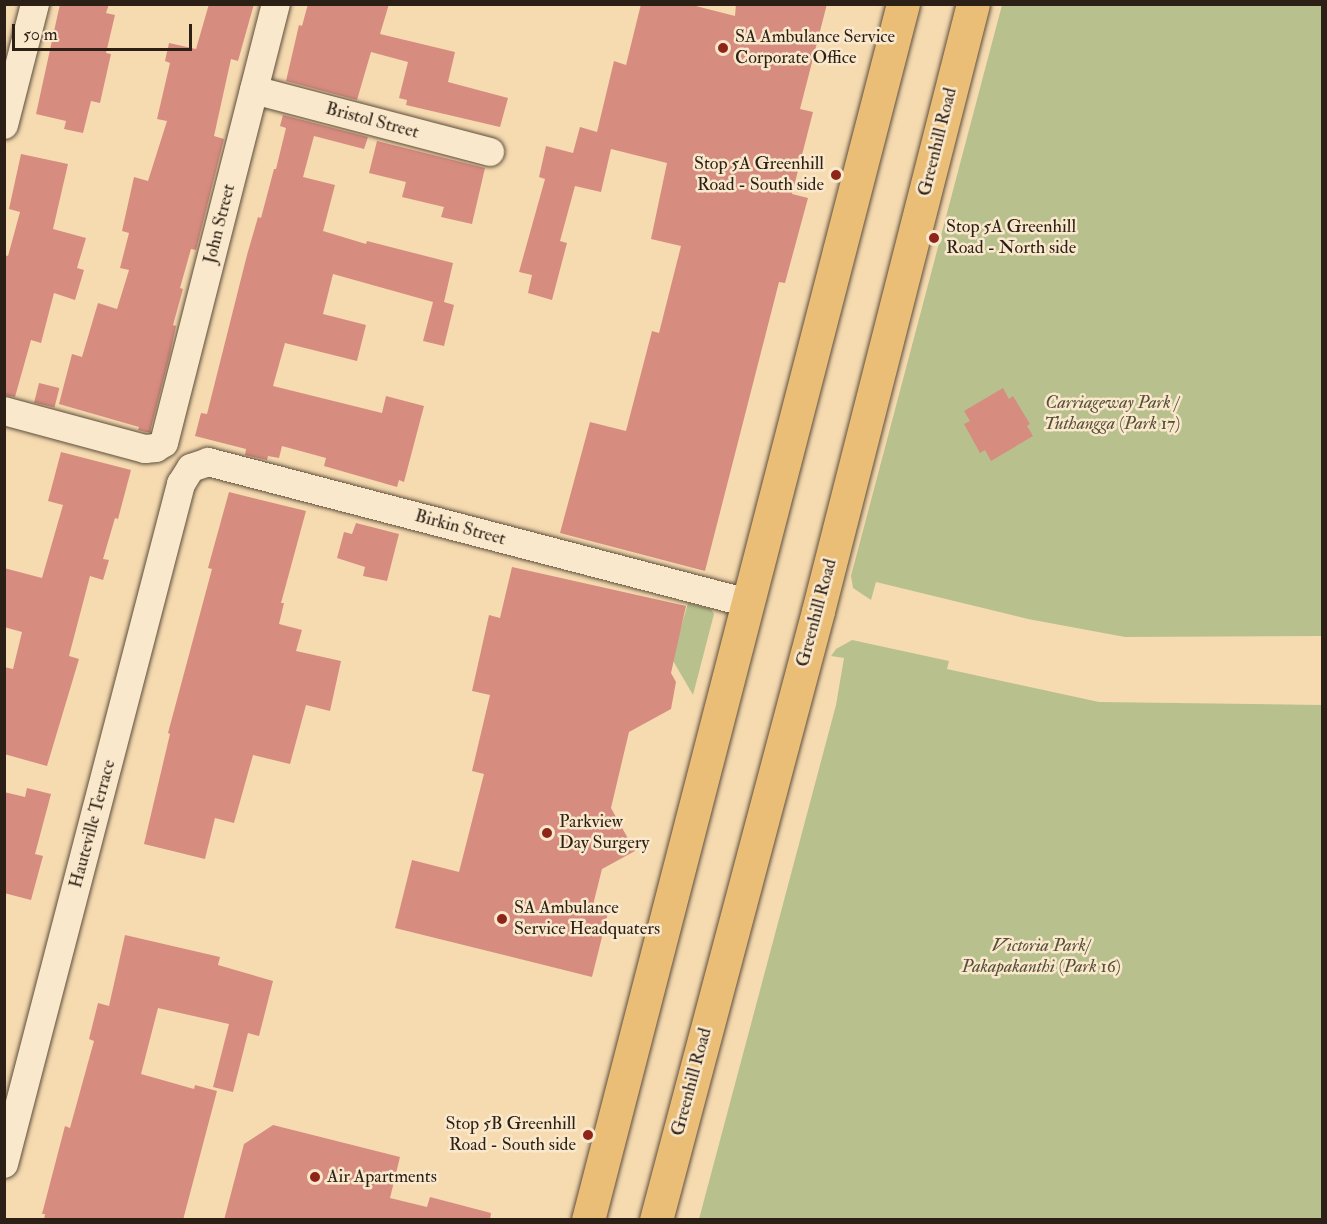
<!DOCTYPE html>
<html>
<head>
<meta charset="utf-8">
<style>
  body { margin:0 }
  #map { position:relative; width:1327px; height:1224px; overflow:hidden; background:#f6dbb1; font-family:"IM FELL Double Pica",serif }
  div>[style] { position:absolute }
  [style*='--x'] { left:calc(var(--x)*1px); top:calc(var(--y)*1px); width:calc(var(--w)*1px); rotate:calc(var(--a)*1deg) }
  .green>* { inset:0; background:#b8c18e }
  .building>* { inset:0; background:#d78c80; transform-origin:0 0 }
  .roads { filter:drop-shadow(0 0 2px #5e4e3c) drop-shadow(0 0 2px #5e4e3c) }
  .street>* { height:28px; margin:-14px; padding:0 14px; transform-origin:14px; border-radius:14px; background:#f9e8cc }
  .highway>* { height:33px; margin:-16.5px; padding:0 16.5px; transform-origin:16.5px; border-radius:16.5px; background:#ebbe78 }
  .dots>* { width:16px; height:16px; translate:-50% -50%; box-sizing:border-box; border:3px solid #f9e8cc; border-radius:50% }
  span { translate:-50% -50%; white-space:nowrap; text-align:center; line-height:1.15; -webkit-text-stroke:5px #f9e8cc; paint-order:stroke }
  .poi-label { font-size:18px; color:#2c1f15 }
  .left { translate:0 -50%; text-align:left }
  .right { translate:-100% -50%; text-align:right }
  .street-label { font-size:18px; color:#2c1f15 }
  .park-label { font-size:18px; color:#565039; font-style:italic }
  .frame { position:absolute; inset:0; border:6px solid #2c1f15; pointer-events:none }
  .scale { position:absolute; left:12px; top:24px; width:180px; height:27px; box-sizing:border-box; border:3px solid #2c1f15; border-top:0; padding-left:8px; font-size:18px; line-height:21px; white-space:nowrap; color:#2c1f15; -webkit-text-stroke:4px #f9e8cc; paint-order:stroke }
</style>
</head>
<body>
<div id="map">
  <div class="green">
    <i style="clip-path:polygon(1002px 5px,1322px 5px,1322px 636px,1125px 637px,1028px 619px,876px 582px,871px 600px,853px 588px,851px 576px)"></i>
    <i style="clip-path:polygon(688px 603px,711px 609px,714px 614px,693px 695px,672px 659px)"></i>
    <i style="clip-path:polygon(852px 640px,949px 661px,947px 669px,1099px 702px,1322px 705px,1322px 1219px,699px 1219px,836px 705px,844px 658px,831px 656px,836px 649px)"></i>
  </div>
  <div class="building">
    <i style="clip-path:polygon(60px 4px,109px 4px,106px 13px,115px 15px,106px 53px,111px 54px,100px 103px,91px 101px,83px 133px,64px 129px,66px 121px,36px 114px)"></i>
    <i style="clip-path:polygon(209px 4px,254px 4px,238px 61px,231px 59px,214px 136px,224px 139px,196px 250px,191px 249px,180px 288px,183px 289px,173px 325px,176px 326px,170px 354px,150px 432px,146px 432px,138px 430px,139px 427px,59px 404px,72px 354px,82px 357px,98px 303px,117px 309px,129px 270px,120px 268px,129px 233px,122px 231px,134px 177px,148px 181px,167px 121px,157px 119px,170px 63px,165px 61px,169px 43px,196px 49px)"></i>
    <i style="clip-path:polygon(308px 4px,389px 4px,380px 34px,455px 52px,448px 82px,508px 98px,500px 127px,406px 105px,407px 100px,399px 98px,408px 62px,371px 52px,357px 100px,286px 81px,299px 25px,302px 26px)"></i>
    <i style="clip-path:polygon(641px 4px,688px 4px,735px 16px,736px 4px,827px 4px,800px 109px,813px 112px,792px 194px,808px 198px,785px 283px,779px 282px,705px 571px,560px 533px,590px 422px,626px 431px,652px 331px,659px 333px,681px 246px,651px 239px,667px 163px,611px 149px,601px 192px,575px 186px,560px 241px,567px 243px,552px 300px,528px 293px,532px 275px,519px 272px,545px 179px,539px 177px,546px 146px,573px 153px,580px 127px,597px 132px,614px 61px,626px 65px)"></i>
    <i style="clip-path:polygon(283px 115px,368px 137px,364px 149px,314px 136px,303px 177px,335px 185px,323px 231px,366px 244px,367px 241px,453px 263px,444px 302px,454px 305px,444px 346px,423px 341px,433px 302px,333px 274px,323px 314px,366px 325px,357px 361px,285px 343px,273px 386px,382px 413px,386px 396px,424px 406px,404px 482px,399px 480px,397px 487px,324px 466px,326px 458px,282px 446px,279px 458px,268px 456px,267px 460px,245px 455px,246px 449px,195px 436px,201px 413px,207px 414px,247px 255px,258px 217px,261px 218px,274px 169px,276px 169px,286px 128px,280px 126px)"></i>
    <i style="clip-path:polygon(377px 141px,485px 168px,472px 224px,441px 217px,444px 207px,402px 197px,406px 182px,369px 173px)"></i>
    <i style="clip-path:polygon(21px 154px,68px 164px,53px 229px,86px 238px,77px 268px,84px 270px,75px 300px,54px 293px,41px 343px,31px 340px,15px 397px,4px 395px,4px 255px,8px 256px,20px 212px,9px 209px)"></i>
    <i style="left:39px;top:383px;width:21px;height:20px;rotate:14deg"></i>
    <i style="clip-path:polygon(1003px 388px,1009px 399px,1013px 396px,1030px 424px,1027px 426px,1033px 436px,991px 461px,985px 450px,980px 453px,964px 424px,970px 421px,964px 411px)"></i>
    <i style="clip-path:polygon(61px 452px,131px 470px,118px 519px,115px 518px,103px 559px,109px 560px,103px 580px,90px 576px,69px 656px,79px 659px,47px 766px,4px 754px,4px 667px,13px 669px,22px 632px,4px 627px,4px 568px,42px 578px,63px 505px,48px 501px)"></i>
    <i style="clip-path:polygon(229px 492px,306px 511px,281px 603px,284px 603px,279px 624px,302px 630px,296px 651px,341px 661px,330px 711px,306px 705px,290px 764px,253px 755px,234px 823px,215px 818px,205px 859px,144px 844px,170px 734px,168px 733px,212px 569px,208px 568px)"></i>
    <i style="clip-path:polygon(356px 523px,399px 534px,387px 581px,363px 576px,365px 567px,337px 558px,344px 532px,352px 534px)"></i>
    <i style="clip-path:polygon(512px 567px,686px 606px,671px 673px,676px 682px,671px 709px,629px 732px,611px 808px,635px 851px,602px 869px,593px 905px,609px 909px,592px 977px,395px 928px,412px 860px,459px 872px,484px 774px,472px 771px,490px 695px,472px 691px,489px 615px,500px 618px)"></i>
    <i style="clip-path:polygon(27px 788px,51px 794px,35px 854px,43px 856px,31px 900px,4px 893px,4px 792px,25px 797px)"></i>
    <i style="clip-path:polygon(125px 935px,220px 957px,218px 965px,273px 981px,259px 1036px,248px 1033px,233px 1092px,213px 1087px,229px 1024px,158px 1008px,141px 1074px,194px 1089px,195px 1085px,217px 1091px,183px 1220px,44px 1220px,45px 1214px,42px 1214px,65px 1126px,70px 1128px,94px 1041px,89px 1039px,98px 1003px,109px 1006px)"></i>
    <i style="clip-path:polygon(273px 1125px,400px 1157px,390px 1198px,427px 1207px,430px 1197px,491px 1213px,490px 1220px,224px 1220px,244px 1144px)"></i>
  </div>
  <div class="roads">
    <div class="street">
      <i style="--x:254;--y:90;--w:244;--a:14.7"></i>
      <i style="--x:4;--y:125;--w:125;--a:-75.6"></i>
      <i style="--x:4;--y:411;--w:146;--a:15.1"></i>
      <i style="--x:145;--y:449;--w:11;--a:-5"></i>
      <i style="--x:156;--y:448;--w:9;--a:-32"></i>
      <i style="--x:164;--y:443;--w:453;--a:-75.7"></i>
      <i style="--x:4;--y:1164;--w:703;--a:-75.41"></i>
      <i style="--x:181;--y:484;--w:19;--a:-58"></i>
      <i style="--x:191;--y:468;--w:18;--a:-19"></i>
      <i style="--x:208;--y:462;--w:558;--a:14.63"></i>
    </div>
    <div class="highway">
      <i style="--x:588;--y:1220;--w:1256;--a:-75.48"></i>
      <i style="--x:656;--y:1220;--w:630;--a:-75.1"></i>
      <i style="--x:818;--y:611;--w:626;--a:-75.68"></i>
    </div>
  </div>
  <div class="dots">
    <i style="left:723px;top:48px;background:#8f2418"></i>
    <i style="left:836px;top:175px;background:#8f2418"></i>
    <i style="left:934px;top:238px;background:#8f2418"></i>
    <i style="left:547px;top:833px;background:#8f2418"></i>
    <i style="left:502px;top:919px;background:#8f2418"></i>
    <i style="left:588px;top:1135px;background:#8f2418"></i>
    <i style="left:315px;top:1177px;background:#8f2418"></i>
  </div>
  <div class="poi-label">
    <span class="left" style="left:735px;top:48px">SA Ambulance Service<br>Corporate Office</span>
    <span class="right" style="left:824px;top:175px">Stop 5A Greenhill<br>Road - South side</span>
    <span class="left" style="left:946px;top:238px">Stop 5A Greenhill<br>Road - North side</span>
    <span class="left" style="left:559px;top:833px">Parkview<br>Day Surgery</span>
    <span class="left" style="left:514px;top:919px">SA Ambulance<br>Service Headquaters</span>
    <span class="right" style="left:576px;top:1135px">Stop 5B Greenhill<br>Road - South side</span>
    <span class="left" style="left:327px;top:1177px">Air Apartments</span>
  </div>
  <div class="street-label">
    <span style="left:372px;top:121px;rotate:15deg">Bristol Street</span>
    <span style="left:938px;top:142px;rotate:-76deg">Greenhill Road</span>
    <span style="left:220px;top:224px;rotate:-76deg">John Street</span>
    <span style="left:460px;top:528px;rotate:15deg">Birkin Street</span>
    <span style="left:817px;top:613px;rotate:-75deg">Greenhill Road</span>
    <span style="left:93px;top:824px;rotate:-75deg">Hauteville Terrace</span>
    <span style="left:692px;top:1082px;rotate:-75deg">Greenhill Road</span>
  </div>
  <div class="park-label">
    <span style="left:1112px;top:414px">Carriageway Park /<br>Tuthangga (Park 17)</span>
    <span style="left:1041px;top:957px">Victoria Park/<br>Pakapakanthi (Park 16)</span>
  </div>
  <div class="frame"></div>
  <div class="scale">50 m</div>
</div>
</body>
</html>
